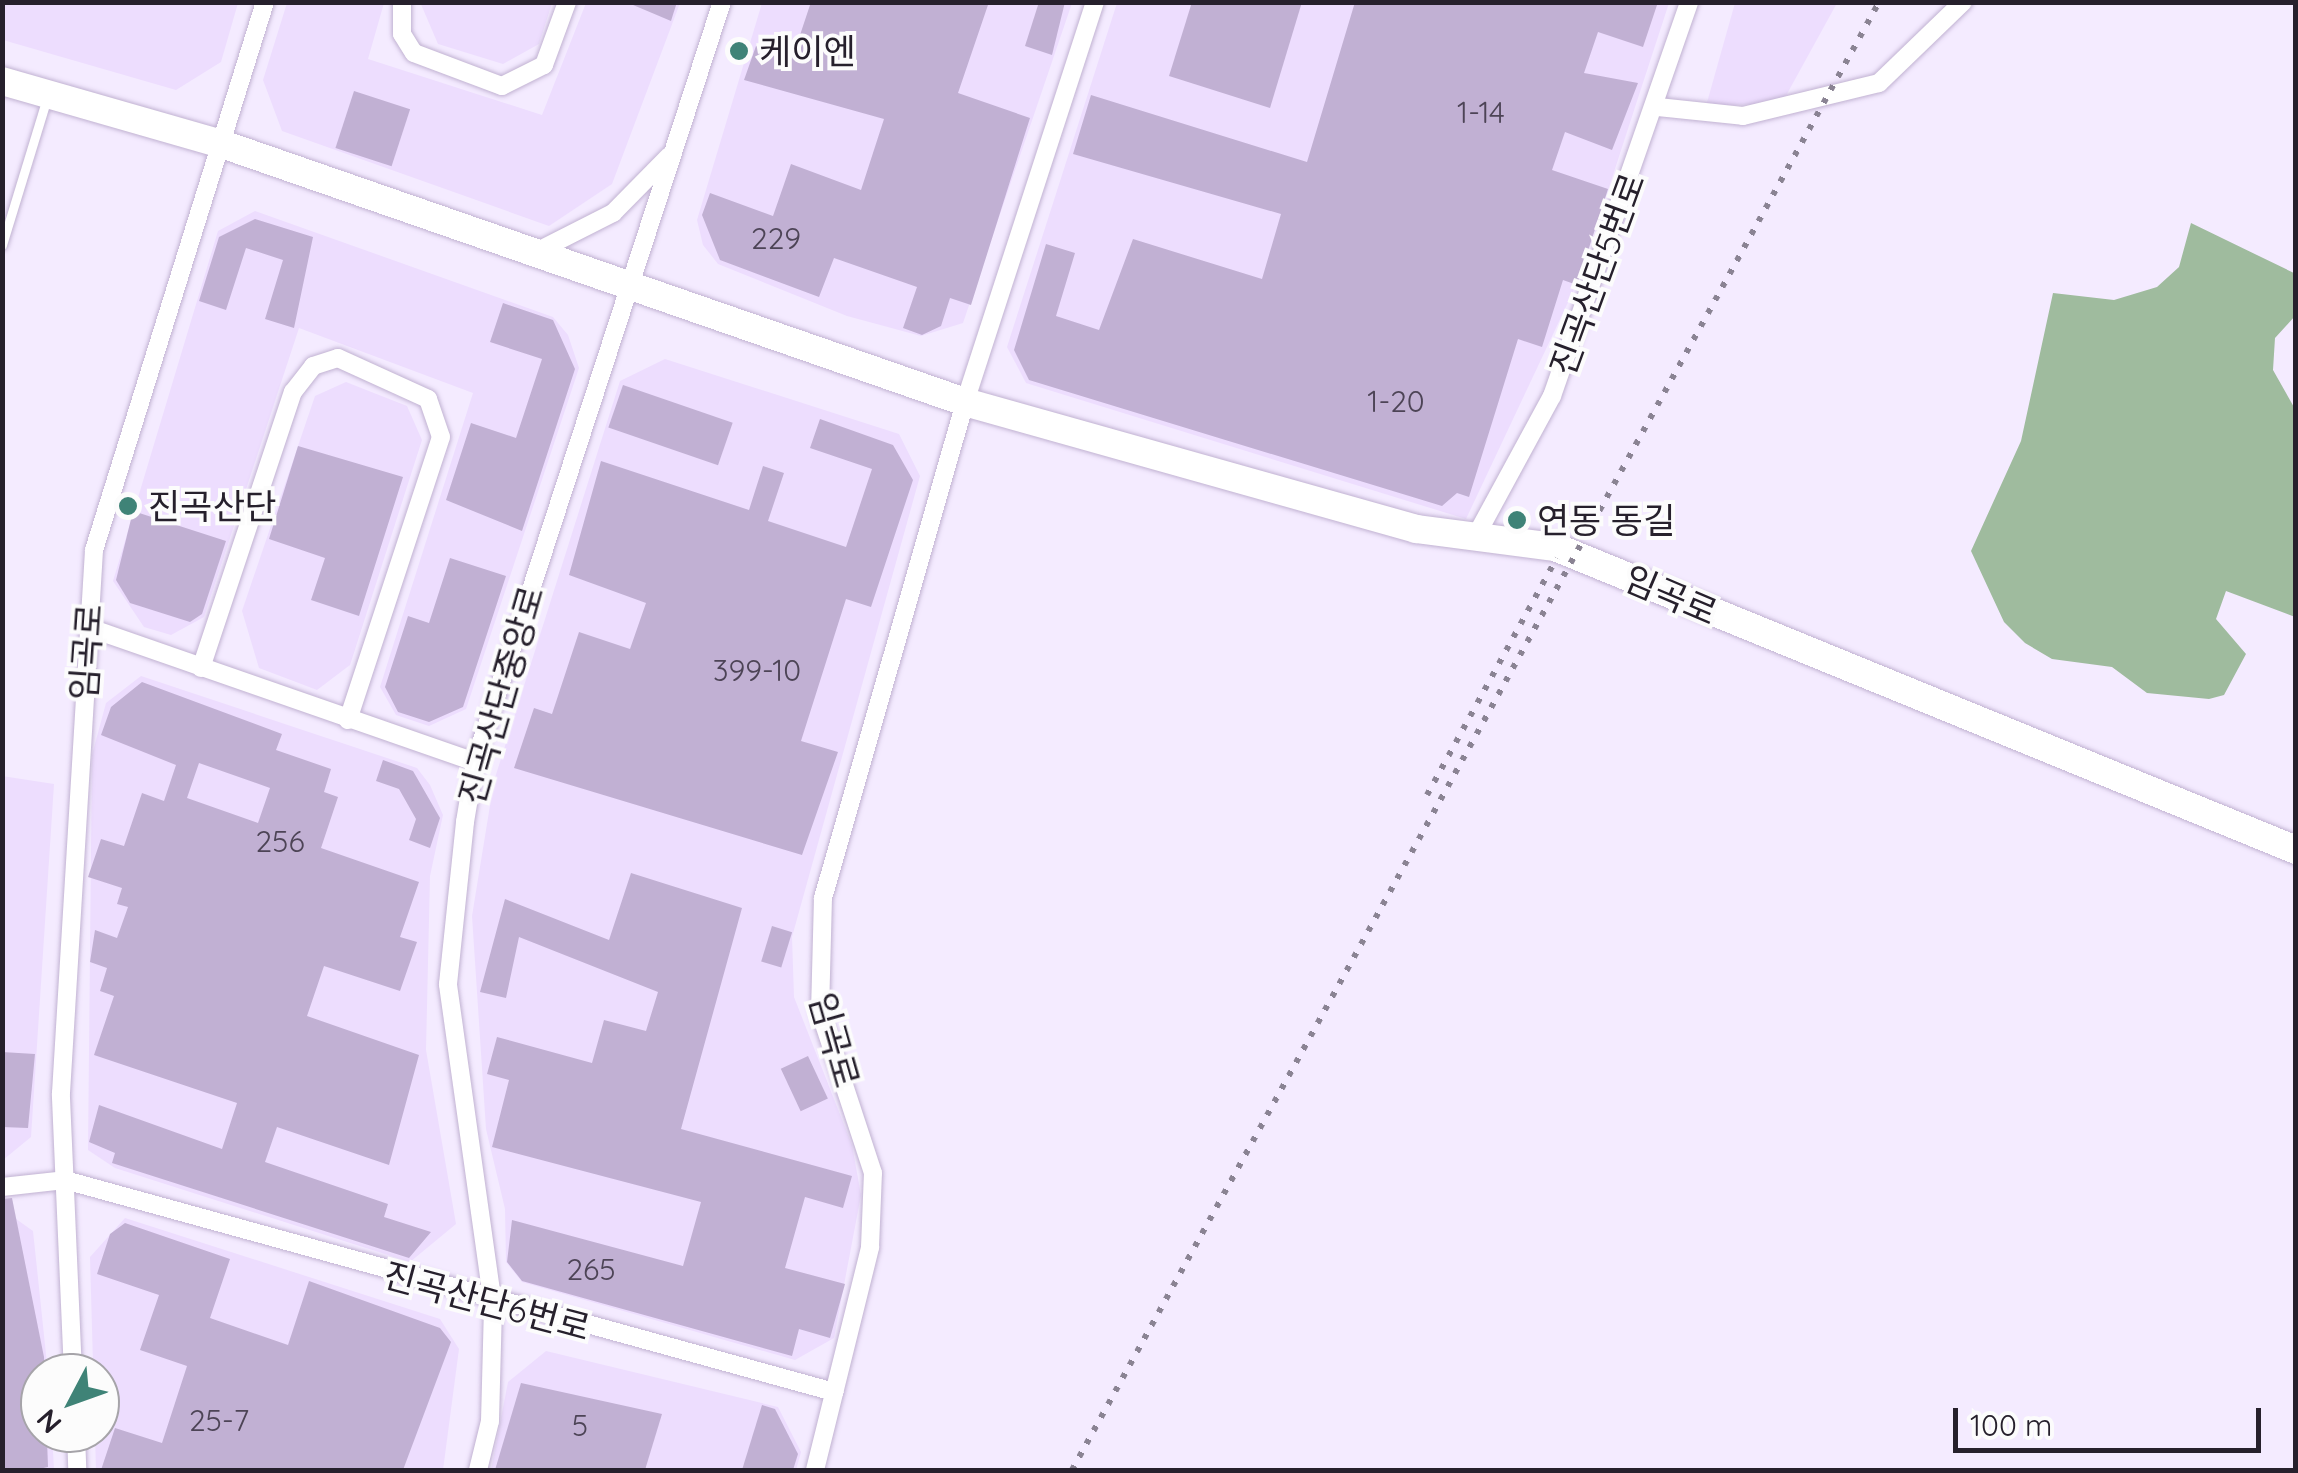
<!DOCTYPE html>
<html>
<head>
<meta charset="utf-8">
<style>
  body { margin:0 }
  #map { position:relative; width:2298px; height:1473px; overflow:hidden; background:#f4ebff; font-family:Quicksand,"Noto Sans KR",sans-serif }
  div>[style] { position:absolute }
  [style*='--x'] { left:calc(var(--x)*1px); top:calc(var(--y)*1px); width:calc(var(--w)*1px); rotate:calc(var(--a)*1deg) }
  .built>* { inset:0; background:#edddfe }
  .forest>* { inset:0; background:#9fbb9e }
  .building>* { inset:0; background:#c1b0d3; transform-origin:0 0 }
  .roads { filter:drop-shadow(0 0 2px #c1b2d2) drop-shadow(0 0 2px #c1b2d2) }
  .service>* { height:9px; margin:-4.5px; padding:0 4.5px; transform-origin:4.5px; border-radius:4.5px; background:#fff }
  .minor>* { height:18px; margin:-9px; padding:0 9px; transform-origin:9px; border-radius:9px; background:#fff }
  .secondary>* { height:28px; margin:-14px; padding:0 14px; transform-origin:14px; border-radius:14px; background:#fff }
  .rail>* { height:6px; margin-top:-3px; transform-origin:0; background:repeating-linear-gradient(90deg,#8a8393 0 5px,transparent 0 15px) }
  .dots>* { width:28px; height:28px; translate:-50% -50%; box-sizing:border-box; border:5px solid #fcfcfc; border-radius:50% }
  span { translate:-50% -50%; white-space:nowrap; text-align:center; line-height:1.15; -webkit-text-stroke:8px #fcfcfc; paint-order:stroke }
  .number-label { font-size:30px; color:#4d4456 }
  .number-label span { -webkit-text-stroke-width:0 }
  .poi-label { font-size:35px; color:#26202c }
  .left { translate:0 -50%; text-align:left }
  .street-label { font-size:35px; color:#26202c }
  .frame { position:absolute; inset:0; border:5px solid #26202c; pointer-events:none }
  .north { position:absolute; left:20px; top:1353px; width:100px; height:100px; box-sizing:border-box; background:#fcfcfc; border:2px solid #a6a4a9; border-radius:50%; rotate:229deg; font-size:28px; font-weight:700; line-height:40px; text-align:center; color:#26202c }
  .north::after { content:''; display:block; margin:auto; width:35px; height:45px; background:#3f8377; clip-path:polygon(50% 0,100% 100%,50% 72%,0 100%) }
  .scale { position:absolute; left:1953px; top:1408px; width:308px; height:45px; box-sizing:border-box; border:5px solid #26202c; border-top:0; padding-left:12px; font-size:30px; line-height:35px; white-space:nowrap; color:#26202c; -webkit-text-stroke:8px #fcfcfc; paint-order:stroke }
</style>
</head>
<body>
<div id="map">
  <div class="built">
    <i style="clip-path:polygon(3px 2px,238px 2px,238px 3px,221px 62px,176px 90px,3px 40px)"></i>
    <i style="clip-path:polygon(420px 2px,552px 2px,552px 3px,539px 44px,503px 64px,438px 44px)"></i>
    <i style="clip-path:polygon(287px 3px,384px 3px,368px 59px,542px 115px,586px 3px,680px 3px,612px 184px,549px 226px,282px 131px,263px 80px)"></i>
    <i style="clip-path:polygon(762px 3px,1072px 3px,963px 323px,921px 336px,847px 316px,718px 264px,703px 245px,697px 220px)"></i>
    <i style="clip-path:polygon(1117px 3px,1669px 3px,1579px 279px,1466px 519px,1026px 383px,1007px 347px)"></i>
    <i style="clip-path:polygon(1735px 3px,1837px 3px,1782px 103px,1706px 106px)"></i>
    <i style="clip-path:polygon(255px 211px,553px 317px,568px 335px,579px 368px,466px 709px,429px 726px,396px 715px,380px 687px,473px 393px,299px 328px,204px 617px,171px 635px,144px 627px,113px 581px,218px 231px)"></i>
    <i style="clip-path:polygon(665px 359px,899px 434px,920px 476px,792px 937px,794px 997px,852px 1145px,861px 1195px,834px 1338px,795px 1360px,522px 1282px,506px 1262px,505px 1209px,486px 1129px,472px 916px,494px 781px,620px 381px)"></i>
    <i style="clip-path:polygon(346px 382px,407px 406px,422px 440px,350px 665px,317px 690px,259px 668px,242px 611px,315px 396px)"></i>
    <i style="clip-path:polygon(141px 676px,417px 768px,430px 785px,443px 815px,430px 876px,426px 1050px,456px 1224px,410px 1262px,115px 1168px,88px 1150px,92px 755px,106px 703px)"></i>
    <i style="clip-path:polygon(2px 776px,54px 784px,31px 1137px,3px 1160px)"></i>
    <i style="clip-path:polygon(2px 1209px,33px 1231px,48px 1373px,40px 1373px,40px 1433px,52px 1433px,54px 1470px,3px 1470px)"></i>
    <i style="clip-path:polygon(125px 1218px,440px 1319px,459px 1349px,443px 1470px,96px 1470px,90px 1257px)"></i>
    <i style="clip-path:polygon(546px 1351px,778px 1407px,801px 1452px,796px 1470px,491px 1470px,508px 1382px)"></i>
  </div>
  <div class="forest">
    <i style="clip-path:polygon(2191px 223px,2296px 274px,2295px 316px,2275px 338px,2273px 370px,2295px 409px,2295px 617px,2226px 591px,2216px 619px,2246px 654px,2224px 695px,2209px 699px,2147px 693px,2112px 667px,2052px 659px,2025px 643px,2004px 622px,1971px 551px,2021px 441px,2053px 293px,2114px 300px,2157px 287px,2179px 267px)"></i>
  </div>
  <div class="building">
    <i style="clip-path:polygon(626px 2px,677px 2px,671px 21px)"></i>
    <i style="clip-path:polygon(811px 2px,989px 2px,958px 93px,1030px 118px,971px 305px,950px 298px,941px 326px,922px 335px,903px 328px,917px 287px,834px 258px,819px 297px,720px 260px,702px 215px,710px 193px,773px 216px,791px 164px,861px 190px,884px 119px,744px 80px,756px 46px,792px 59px)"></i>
    <i style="clip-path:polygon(1039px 2px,1065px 2px,1052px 55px,1025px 46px)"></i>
    <i style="clip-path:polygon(1192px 2px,1302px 2px,1270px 108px,1169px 76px)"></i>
    <i style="clip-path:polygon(1355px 2px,1658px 2px,1643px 47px,1598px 32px,1584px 73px,1638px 83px,1612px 150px,1565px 132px,1552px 170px,1608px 189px,1577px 285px,1563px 280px,1542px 347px,1518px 339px,1469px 497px,1457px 493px,1442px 506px,1029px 380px,1014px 350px,1046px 244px,1075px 253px,1056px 316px,1099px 330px,1133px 239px,1262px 279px,1281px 214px,1073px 154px,1091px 95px,1307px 162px)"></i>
    <i style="left:354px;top:91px;width:59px;height:60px;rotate:18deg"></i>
    <i style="clip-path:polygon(255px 219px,313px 237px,294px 328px,265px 319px,283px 260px,246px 248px,226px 310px,199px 301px,219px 237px)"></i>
    <i style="clip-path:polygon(503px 303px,553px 320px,575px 369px,522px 531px,446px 500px,471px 423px,516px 438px,542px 359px,490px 342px)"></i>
    <i style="left:623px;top:385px;width:116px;height:45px;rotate:19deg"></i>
    <i style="clip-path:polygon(820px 419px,893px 445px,913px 480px,871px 607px,846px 599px,801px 741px,838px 752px,802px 855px,514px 768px,534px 708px,552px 714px,579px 632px,630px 649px,646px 603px,569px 575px,601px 461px,749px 510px,763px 466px,784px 473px,768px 521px,846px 547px,872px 469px,810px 448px)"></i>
    <i style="clip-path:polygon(298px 446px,403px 477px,359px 616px,311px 600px,325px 558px,269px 539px)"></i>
    <i style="clip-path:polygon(133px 511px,226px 541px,202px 614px,190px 622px,130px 603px,116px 580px)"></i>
    <i style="clip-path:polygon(450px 558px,506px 576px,463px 707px,429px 722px,398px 712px,385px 687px,408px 616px,429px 623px)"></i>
    <i style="clip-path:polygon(evenodd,142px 682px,282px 734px,276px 750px,331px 769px,324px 792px,338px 797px,321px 848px,419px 882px,400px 937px,417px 942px,400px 991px,324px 966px,307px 1016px,419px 1055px,389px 1165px,277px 1127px,265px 1162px,388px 1204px,384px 1217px,431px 1232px,409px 1258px,112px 1163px,115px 1153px,89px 1142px,99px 1105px,222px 1149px,237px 1103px,94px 1055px,114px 996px,100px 991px,107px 968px,90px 962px,95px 930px,117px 938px,128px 907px,117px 904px,122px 888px,88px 877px,101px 839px,124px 846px,142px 793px,164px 801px,176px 765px,101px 735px,111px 707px,142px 682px,199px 763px,270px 788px,258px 823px,187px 798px,199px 763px)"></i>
    <i style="clip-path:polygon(383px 760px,413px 771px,440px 818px,430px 848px,409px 840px,416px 819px,399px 789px,376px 781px)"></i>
    <i style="clip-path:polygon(631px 873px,742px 908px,681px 1129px,852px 1176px,843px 1208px,805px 1197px,785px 1268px,845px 1284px,830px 1338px,799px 1329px,792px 1356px,522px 1281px,507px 1262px,512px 1220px,683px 1266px,701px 1202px,492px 1147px,509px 1080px,487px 1074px,497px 1037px,592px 1063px,604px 1020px,646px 1031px,658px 992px,519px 937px,506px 998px,480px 992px,505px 899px,609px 940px)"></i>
    <i style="left:772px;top:926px;width:21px;height:37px;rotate:17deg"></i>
    <i style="clip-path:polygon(2px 1052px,35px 1054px,28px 1128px,2px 1127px)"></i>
    <i style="left:808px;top:1056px;width:47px;height:30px;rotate:65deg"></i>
    <i style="clip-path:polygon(12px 1198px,44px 1357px,48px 1467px,34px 1470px,2px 1470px,2px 1199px)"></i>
    <i style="clip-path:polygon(125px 1223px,230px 1259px,210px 1318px,288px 1345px,309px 1281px,440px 1328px,451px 1342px,403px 1470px,101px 1470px,115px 1428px,162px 1443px,187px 1366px,140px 1350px,159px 1295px,97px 1274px,110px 1234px)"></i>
    <i style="clip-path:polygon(521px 1383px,662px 1414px,645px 1470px,495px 1470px)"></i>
    <i style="clip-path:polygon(762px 1405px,775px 1409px,798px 1454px,793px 1470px,742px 1470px)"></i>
  </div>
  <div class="roads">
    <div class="service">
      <i style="--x:2;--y:245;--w:154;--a:-73"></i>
    </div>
    <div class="minor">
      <i style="--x:402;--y:2;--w:32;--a:90"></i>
      <i style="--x:402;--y:34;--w:22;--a:58"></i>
      <i style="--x:414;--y:53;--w:94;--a:20.6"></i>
      <i style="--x:502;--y:86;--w:47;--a:-26.6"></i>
      <i style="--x:544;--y:65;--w:67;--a:-69.9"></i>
      <i style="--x:1658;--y:107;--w:85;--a:6"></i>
      <i style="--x:1743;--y:116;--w:140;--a:-13.6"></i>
      <i style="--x:1879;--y:83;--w:117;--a:-44"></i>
      <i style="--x:534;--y:253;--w:89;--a:-26.9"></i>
      <i style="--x:613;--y:213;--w:80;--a:-45.5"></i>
      <i style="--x:1477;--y:534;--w:157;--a:-61.5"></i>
      <i style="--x:1552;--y:396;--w:417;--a:-70.8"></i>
      <i style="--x:87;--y:627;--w:411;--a:19.2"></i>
      <i style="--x:201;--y:668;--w:291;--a:-71.6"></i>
      <i style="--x:293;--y:392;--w:33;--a:-52"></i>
      <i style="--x:313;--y:366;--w:26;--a:-18"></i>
      <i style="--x:338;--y:358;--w:99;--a:24.5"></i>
      <i style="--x:428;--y:399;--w:40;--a:71.1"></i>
      <i style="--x:441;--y:437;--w:298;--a:108.2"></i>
      <i style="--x:2;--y:1187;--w:63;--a:-6.3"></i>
      <i style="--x:65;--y:1180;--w:798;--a:15.41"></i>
      <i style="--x:73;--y:1373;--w:280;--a:-92.5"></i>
      <i style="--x:61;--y:1093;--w:544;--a:-86.52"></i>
      <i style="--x:94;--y:550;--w:574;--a:-72.67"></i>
      <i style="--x:76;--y:1433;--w:37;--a:88"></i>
      <i style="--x:478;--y:1470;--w:50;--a:-76.2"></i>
      <i style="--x:490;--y:1421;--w:116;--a:-88.5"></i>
      <i style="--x:493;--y:1305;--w:324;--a:-98"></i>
      <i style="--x:448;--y:984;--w:163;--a:-84"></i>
      <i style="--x:465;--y:822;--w:61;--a:-80.5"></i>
      <i style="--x:475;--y:762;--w:799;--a:-72"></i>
      <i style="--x:815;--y:1470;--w:230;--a:-76.1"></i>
      <i style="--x:870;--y:1247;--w:74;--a:-87.7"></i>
      <i style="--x:873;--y:1173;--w:169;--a:-108.2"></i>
      <i style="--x:820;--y:1012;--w:114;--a:-88.5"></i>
      <i style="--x:823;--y:898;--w:516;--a:-74.02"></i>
      <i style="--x:965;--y:402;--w:421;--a:-72"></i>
    </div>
    <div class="secondary">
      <i style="--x:2;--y:81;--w:229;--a:16"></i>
      <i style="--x:222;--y:144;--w:787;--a:19.15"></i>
      <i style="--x:965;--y:402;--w:469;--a:15.7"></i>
      <i style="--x:1416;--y:529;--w:140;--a:7.4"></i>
      <i style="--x:1555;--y:547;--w:801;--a:22.24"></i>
    </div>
  </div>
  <div class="rail">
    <i style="--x:1427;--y:795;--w:270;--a:-61.3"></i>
    <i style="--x:1072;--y:1470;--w:1675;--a:-61.2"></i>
  </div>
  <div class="dots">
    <i style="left:739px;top:51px;background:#3f8377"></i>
    <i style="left:128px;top:506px;background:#3f8377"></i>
    <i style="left:1517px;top:520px;background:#3f8377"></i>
  </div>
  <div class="number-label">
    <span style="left:1481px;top:112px">1-14</span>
    <span style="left:776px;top:238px">229</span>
    <span style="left:1396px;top:401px">1-20</span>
    <span style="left:757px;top:670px">399-10</span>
    <span style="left:280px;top:841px">256</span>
    <span style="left:591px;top:1269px">265</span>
    <span style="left:219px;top:1420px">25-7</span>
    <span style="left:580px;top:1425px">5</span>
  </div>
  <div class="poi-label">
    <span class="left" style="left:759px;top:51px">케이엔</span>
    <span class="left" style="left:148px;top:506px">진곡산단</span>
    <span class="left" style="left:1537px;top:520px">연동 동길</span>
  </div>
  <div class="street-label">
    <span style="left:1597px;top:274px;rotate:-70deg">진곡산단5번로</span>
    <span style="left:1671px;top:595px;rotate:23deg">임곡로</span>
    <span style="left:86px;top:652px;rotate:-86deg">임곡로</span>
    <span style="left:501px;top:695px;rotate:-74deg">진곡산단중앙로</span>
    <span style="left:835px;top:1040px;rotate:74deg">임곡로</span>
    <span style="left:487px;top:1301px;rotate:15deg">진곡산단6번로</span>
  </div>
  <div class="frame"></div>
  <div class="north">N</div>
  <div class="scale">100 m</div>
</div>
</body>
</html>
